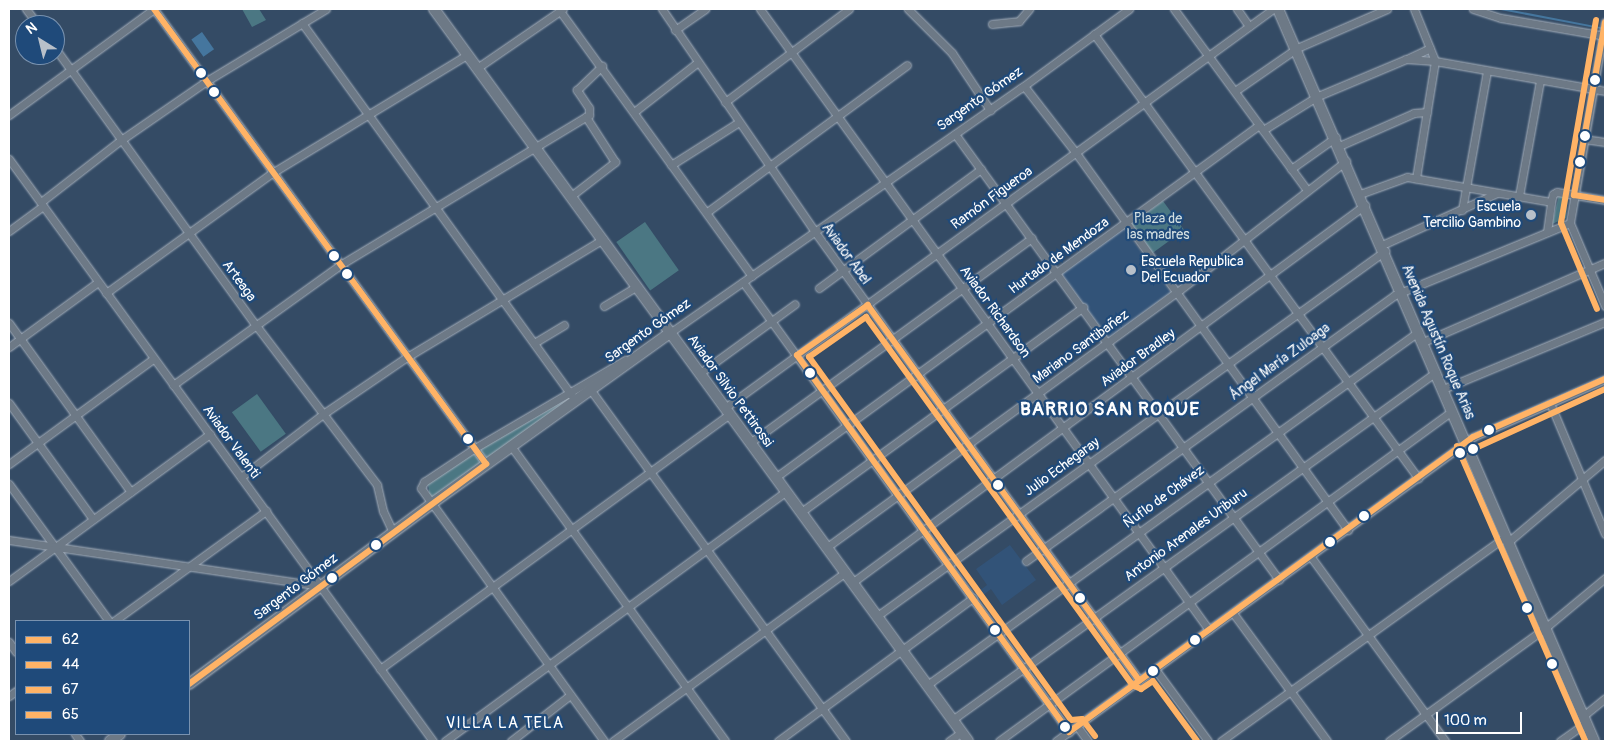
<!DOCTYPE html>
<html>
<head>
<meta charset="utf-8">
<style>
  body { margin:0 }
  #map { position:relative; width:1614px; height:750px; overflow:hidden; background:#344b65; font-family:Pangolin,sans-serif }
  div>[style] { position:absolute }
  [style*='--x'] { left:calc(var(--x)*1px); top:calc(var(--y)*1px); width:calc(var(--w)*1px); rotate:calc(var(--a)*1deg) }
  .built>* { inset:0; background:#325378; transform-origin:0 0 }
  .green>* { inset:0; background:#4b7783; transform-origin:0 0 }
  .water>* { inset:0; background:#45769e; transform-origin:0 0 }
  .stream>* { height:2px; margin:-1px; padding:0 1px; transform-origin:1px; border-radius:1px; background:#45769e }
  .roads { filter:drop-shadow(0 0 1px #a4aeba) drop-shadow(0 0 1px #a4aeba) }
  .minor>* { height:7px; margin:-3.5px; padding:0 3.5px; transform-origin:3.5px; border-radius:3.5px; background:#6d7986 }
  .secondary>* { height:10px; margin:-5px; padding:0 5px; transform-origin:5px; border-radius:5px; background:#6d7986 }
  .bus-1>* { height:6px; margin:-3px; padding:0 3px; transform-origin:3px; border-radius:3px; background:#ffb366 }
  .bus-2>* { height:6px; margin:-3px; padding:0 3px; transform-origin:3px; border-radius:3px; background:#ffb366 }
  .bus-3>* { height:6px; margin:-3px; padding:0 3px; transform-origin:3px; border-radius:3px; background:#ffb366 }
  .bus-4>* { height:6px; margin:-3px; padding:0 3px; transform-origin:3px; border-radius:3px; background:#ffb366 }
  .dots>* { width:14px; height:14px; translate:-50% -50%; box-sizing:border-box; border:2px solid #1f4a7a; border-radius:50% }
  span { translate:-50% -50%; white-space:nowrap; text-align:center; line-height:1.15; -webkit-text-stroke:4.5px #1f4a7a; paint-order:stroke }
  .street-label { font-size:14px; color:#fff }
  .poi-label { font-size:14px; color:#fff }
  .right { translate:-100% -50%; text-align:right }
  .left { translate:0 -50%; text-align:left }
  .park-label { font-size:14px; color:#d3dfe1 }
  .quarter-label { font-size:16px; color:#fff; letter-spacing:1px }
  .district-label { font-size:19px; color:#fff; font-weight:700; letter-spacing:1px }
  .frame { position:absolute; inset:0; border:10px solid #fff; pointer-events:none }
  .legend { position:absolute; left:15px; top:620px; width:175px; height:115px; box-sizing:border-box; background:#1f4a7a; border:1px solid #7992af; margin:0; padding:6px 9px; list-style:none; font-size:15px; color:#fff }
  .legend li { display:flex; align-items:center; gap:10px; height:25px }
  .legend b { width:25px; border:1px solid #7992af }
  .north { position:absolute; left:15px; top:15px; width:50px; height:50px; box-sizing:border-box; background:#1f4a7a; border:1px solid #7992af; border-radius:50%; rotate:324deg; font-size:14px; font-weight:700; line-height:20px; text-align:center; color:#fff }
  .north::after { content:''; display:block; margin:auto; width:18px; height:22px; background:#b8c0c9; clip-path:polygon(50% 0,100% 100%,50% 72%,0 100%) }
  .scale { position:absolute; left:1436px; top:712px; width:86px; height:22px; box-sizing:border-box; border:2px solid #fff; border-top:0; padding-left:6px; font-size:15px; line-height:18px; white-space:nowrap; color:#fff; -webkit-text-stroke:4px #1f4a7a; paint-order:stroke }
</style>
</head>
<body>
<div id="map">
  <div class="built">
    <i style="left:1123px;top:227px;width:81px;height:77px;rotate:54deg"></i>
    <i style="clip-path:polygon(1010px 545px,1036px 580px,1002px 605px,991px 589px,977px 600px,974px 595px,987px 585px,976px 569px)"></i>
  </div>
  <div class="green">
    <i style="clip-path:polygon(242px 9px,259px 9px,266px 20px,252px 27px)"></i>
    <i style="clip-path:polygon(1559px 195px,1568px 197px,1566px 218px,1552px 224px)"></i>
    <i style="left:1163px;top:201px;width:36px;height:39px;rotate:54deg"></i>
    <i style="left:645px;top:222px;width:59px;height:35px;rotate:55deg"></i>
    <i style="left:257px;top:394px;width:49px;height:31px;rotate:54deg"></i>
    <i style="clip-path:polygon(568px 394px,570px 400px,488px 459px,479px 449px)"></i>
    <i style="clip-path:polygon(474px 452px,481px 464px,430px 499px,428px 484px)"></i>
  </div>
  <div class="water">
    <i style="left:202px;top:32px;width:21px;height:13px;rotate:55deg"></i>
  </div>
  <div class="stream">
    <i style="--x:1501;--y:9;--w:102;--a:10.8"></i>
  </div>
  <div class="roads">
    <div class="minor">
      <i style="--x:26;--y:9;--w:20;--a:53"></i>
      <i style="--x:154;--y:9;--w:563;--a:53.88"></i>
      <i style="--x:662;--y:9;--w:270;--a:55.5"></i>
      <i style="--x:815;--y:232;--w:553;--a:54.13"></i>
      <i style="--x:760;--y:9;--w:766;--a:54.13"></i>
      <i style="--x:908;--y:9;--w:62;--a:45"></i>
      <i style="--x:952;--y:53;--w:69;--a:56.3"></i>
      <i style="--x:1174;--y:9;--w:225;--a:53.7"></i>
      <i style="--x:1237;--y:9;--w:21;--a:55"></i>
      <i style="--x:1414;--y:9;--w:56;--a:68"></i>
      <i style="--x:1435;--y:61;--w:119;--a:99.2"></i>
      <i style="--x:1473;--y:9;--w:29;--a:18"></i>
      <i style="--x:1501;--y:18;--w:106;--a:9.8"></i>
      <i style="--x:560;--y:11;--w:327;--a:54.1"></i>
      <i style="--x:1605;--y:22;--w:204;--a:99.9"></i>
      <i style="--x:1570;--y:223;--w:90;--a:67.1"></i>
      <i style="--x:302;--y:23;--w:465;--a:54.1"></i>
      <i style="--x:992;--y:24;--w:27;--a:-6"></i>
      <i style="--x:1019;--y:21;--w:16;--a:-50"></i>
      <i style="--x:675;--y:30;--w:37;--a:-35"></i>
      <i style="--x:1094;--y:34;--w:550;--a:53.88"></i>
      <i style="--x:55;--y:48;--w:341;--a:54.1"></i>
      <i style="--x:255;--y:324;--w:202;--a:52.8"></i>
      <i style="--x:377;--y:485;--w:27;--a:77"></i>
      <i style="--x:383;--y:511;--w:23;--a:65"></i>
      <i style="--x:1409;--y:58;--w:23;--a:-25"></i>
      <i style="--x:477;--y:68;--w:104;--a:-34.5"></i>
      <i style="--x:1024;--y:86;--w:85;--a:52.2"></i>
      <i style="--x:1076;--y:153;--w:465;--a:54.2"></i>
      <i style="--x:1235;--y:91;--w:75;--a:-34.7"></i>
      <i style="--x:1297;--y:48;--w:98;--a:-23.4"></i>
      <i style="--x:725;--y:102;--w:155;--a:-36.9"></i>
      <i style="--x:634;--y:112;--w:80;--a:-37.9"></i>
      <i style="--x:9;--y:115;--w:180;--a:-36.2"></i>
      <i style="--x:1263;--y:130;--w:65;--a:-31.7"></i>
      <i style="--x:1318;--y:96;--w:95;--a:-22.8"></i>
      <i style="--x:1406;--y:59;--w:29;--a:4"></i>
      <i style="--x:1435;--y:61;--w:173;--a:10"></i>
      <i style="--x:955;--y:134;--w:551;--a:54"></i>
      <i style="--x:1584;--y:139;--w:21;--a:8"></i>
      <i style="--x:1339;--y:146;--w:82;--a:-23.7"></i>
      <i style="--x:1414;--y:113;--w:13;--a:-4"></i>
      <i style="--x:9;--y:159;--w:720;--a:53.93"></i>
      <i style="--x:671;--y:165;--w:80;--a:-32.3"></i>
      <i style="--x:1291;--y:169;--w:55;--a:-35.4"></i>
      <i style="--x:1360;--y:194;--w:50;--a:-19.9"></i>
      <i style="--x:1407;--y:177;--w:146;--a:9.8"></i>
      <i style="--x:1551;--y:202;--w:8;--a:-76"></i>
      <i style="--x:1553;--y:194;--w:4;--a:-27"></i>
      <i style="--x:1557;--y:192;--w:49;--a:9.5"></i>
      <i style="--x:571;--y:196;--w:56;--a:-37.7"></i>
      <i style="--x:615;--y:162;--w:54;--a:-122.8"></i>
      <i style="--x:1519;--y:196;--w:117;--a:-79.7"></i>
      <i style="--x:41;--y:202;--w:101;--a:-37.8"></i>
      <i style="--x:121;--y:140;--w:102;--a:-34.6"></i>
      <i style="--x:205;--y:82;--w:141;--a:-31.1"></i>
      <i style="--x:1462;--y:210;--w:141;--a:-79.8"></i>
      <i style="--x:707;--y:212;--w:248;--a:-36.3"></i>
      <i style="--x:9;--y:231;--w:42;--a:-36.3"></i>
      <i style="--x:1547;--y:232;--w:30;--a:-82"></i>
      <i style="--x:1382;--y:245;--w:126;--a:-24.3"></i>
      <i style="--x:743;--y:282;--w:556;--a:54.08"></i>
      <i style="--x:819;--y:288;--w:201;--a:-36.3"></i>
      <i style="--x:106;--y:293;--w:205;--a:-35.9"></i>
      <i style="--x:272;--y:173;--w:228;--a:-31.2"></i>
      <i style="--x:604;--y:306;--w:39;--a:-31"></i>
      <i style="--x:9;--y:323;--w:208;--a:54.2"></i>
      <i style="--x:671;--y:332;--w:427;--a:-34.9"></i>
      <i style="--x:1021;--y:88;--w:134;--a:-36.2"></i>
      <i style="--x:1423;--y:342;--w:198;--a:-23.5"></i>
      <i style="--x:534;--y:343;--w:35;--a:-31"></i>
      <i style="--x:9;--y:347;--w:110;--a:-36.1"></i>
      <i style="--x:700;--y:373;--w:117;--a:-36"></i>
      <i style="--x:173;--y:385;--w:206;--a:-35.7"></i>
      <i style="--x:340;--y:265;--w:291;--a:-31.1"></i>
      <i style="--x:589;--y:115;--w:7;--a:-90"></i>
      <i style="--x:589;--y:108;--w:22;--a:-124"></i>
      <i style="--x:577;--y:90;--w:35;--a:-44"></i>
      <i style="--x:590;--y:389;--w:435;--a:54"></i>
      <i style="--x:1443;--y:389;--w:175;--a:-22.5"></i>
      <i style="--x:9;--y:403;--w:143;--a:54.1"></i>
      <i style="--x:1550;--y:403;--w:142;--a:67.2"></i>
      <i style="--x:726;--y:407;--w:676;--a:-36.04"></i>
      <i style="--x:751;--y:442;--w:347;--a:-36"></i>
      <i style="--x:511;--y:446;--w:364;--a:54"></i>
      <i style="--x:9;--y:464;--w:178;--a:-36.1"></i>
      <i style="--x:241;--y:477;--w:103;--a:-37.5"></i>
      <i style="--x:323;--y:414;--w:102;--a:-34.2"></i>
      <i style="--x:407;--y:357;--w:229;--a:-31"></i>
      <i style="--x:776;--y:477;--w:598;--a:-36.08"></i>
      <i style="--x:9;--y:484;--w:170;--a:53.9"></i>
      <i style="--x:801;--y:512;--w:349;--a:-36"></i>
      <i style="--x:9;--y:540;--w:314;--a:8.4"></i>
      <i style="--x:1508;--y:542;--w:127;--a:-40.2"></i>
      <i style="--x:827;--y:547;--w:433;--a:-36.1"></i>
      <i style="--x:1177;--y:292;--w:214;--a:-37.8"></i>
      <i style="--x:1311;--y:557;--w:228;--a:53.9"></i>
      <i style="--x:1026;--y:561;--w:455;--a:-35.8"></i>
      <i style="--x:1395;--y:295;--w:189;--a:-22.4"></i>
      <i style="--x:9;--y:581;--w:249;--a:-36.2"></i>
      <i style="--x:853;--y:582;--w:636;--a:-36.37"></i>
      <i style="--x:1233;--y:613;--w:159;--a:53.7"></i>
      <i style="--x:877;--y:616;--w:626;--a:-35.7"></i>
      <i style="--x:114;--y:621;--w:188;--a:-35.9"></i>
      <i style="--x:9;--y:642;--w:12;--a:55"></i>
      <i style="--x:380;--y:669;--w:433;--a:-36.1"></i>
      <i style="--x:1155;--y:669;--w:89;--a:53.6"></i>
      <i style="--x:927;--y:685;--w:605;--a:-35.71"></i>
      <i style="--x:9;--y:696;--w:9;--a:-36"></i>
      <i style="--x:1583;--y:716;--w:28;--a:-39"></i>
      <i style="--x:952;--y:720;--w:596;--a:-35.72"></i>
      <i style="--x:1077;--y:726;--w:19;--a:54"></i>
      <i style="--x:75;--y:734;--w:9;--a:54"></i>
      <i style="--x:445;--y:741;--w:423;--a:-36.2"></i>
      <i style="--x:511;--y:741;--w:75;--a:-37.9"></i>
      <i style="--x:604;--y:741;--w:312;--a:-125.9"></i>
      <i style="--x:421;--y:488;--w:7;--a:-63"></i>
      <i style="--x:424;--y:482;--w:61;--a:-33.7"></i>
      <i style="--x:475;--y:448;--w:174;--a:-30.4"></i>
      <i style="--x:613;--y:741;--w:288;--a:-36"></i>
      <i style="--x:778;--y:741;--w:242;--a:-36.3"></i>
      <i style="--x:949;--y:741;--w:16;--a:-35"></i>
      <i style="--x:999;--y:741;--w:560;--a:-36.07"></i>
      <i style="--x:1056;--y:741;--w:516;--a:-36.09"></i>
      <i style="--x:1473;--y:437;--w:144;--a:-23.7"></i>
      <i style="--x:1221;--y:741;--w:351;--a:-35.7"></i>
      <i style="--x:1389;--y:741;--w:193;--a:-35.9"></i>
      <i style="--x:1545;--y:628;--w:78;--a:-39.8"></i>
      <i style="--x:1560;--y:741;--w:32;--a:-35"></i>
    </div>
    <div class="secondary">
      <i style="--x:434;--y:9;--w:906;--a:53.89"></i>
      <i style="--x:1278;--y:9;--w:797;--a:66.65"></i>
      <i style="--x:189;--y:684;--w:302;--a:-36.6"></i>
      <i style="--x:431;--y:504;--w:295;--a:-35.6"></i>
      <i style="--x:110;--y:741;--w:12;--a:-35"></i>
    </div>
  </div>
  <div class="bus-1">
    <i style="--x:1605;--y:22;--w:176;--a:100.2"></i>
    <i style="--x:1574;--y:195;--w:31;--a:9"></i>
    <i style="--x:1139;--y:680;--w:463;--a:-125.9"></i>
    <i style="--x:868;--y:305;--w:87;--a:144.8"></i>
    <i style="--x:797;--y:355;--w:465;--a:54.2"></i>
    <i style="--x:1069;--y:732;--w:500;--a:-36.14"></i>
    <i style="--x:1473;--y:437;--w:144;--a:-23.7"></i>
  </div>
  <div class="bus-2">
    <i style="--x:154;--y:9;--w:563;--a:53.88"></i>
    <i style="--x:189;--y:684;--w:370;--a:-36.5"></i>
  </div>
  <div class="bus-3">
    <i style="--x:1596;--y:20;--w:206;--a:99.8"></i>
    <i style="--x:1561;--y:223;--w:93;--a:67.3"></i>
    <i style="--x:1457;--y:446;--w:322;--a:66.5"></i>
    <i style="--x:1469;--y:451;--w:149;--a:-24.5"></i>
  </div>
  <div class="bus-4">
    <i style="--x:1095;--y:736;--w:21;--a:-127"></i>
    <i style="--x:1082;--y:719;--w:11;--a:175"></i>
    <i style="--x:1071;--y:720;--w:448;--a:-125.8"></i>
    <i style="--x:809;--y:357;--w:70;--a:-35.1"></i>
    <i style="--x:866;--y:317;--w:454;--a:54.1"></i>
    <i style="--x:1132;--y:685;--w:10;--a:24"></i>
    <i style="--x:1141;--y:689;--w:14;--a:-34"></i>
    <i style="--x:1153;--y:681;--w:74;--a:53.7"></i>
  </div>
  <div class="dots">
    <i style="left:201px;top:73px;background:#fff"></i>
    <i style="left:1595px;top:80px;background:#fff"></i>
    <i style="left:214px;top:92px;background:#fff"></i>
    <i style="left:1585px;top:136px;background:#fff"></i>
    <i style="left:1580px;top:162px;background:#fff"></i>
    <i style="left:1531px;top:215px;background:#b8c0c9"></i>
    <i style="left:334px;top:256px;background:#fff"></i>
    <i style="left:1131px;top:270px;background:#b8c0c9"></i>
    <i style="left:347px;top:274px;background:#fff"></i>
    <i style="left:810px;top:373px;background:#fff"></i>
    <i style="left:1489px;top:430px;background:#fff"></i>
    <i style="left:468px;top:439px;background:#fff"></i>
    <i style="left:1473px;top:449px;background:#fff"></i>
    <i style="left:1460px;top:453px;background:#fff"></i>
    <i style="left:998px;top:485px;background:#fff"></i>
    <i style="left:1364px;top:516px;background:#fff"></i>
    <i style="left:1330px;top:542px;background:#fff"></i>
    <i style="left:376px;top:545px;background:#fff"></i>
    <i style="left:332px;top:578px;background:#fff"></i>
    <i style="left:1080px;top:598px;background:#fff"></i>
    <i style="left:1527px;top:608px;background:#fff"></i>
    <i style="left:995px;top:630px;background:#fff"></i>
    <i style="left:1195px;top:640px;background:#fff"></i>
    <i style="left:1552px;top:664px;background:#fff"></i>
    <i style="left:1153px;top:671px;background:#fff"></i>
    <i style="left:1065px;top:727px;background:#fff"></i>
  </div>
  <div class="street-label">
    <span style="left:980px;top:99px;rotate:-35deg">Sargento Gómez</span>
    <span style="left:992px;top:198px;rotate:-36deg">Ramón Figueroa</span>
    <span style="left:846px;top:254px;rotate:54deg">Aviador Abel</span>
    <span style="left:1059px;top:256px;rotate:-36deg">Hurtado de Mendoza</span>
    <span style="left:239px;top:281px;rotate:54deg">Arteaga</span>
    <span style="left:995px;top:312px;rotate:54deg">Aviador Richardson</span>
    <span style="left:648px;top:331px;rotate:-35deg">Sargento Gómez</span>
    <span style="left:1438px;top:342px;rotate:67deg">Avenida Agustín Roque Arias</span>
    <span style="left:1081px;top:347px;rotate:-36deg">Mariano Santibañez</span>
    <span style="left:1138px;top:358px;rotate:-36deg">Aviador Bradley</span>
    <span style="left:1280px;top:362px;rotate:-36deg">Ángel María Zuloaga</span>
    <span style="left:730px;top:391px;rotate:54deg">Aviador Silvio Pettirossi</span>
    <span style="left:231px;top:442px;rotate:54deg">Aviador Valenti</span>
    <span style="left:1062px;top:467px;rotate:-36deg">Julio Echegaray</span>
    <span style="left:1164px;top:497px;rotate:-36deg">Ñuflo de Chávez</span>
    <span style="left:1186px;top:535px;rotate:-36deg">Antonio Arenales Uriburu</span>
    <span style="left:296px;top:587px;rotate:-37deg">Sargento Gómez</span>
  </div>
  <div class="poi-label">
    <span class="right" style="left:1521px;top:215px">Escuela<br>Tercilio Gambino</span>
    <span class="left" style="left:1141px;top:270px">Escuela Republica<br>Del Ecuador</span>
  </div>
  <div class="park-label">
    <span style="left:1158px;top:227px">Plaza de<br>las madres</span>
  </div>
  <div class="quarter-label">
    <span style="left:505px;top:723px">VILLA LA TELA</span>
  </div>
  <div class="district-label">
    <span style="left:1110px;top:410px">BARRIO SAN ROQUE</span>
  </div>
  <div class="frame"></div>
  <ul class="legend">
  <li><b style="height:6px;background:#ffb366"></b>62</li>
  <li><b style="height:6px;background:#ffb366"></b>44</li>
  <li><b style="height:6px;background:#ffb366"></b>67</li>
  <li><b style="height:6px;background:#ffb366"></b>65</li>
  </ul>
  <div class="north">N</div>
  <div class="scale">100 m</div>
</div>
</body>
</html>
